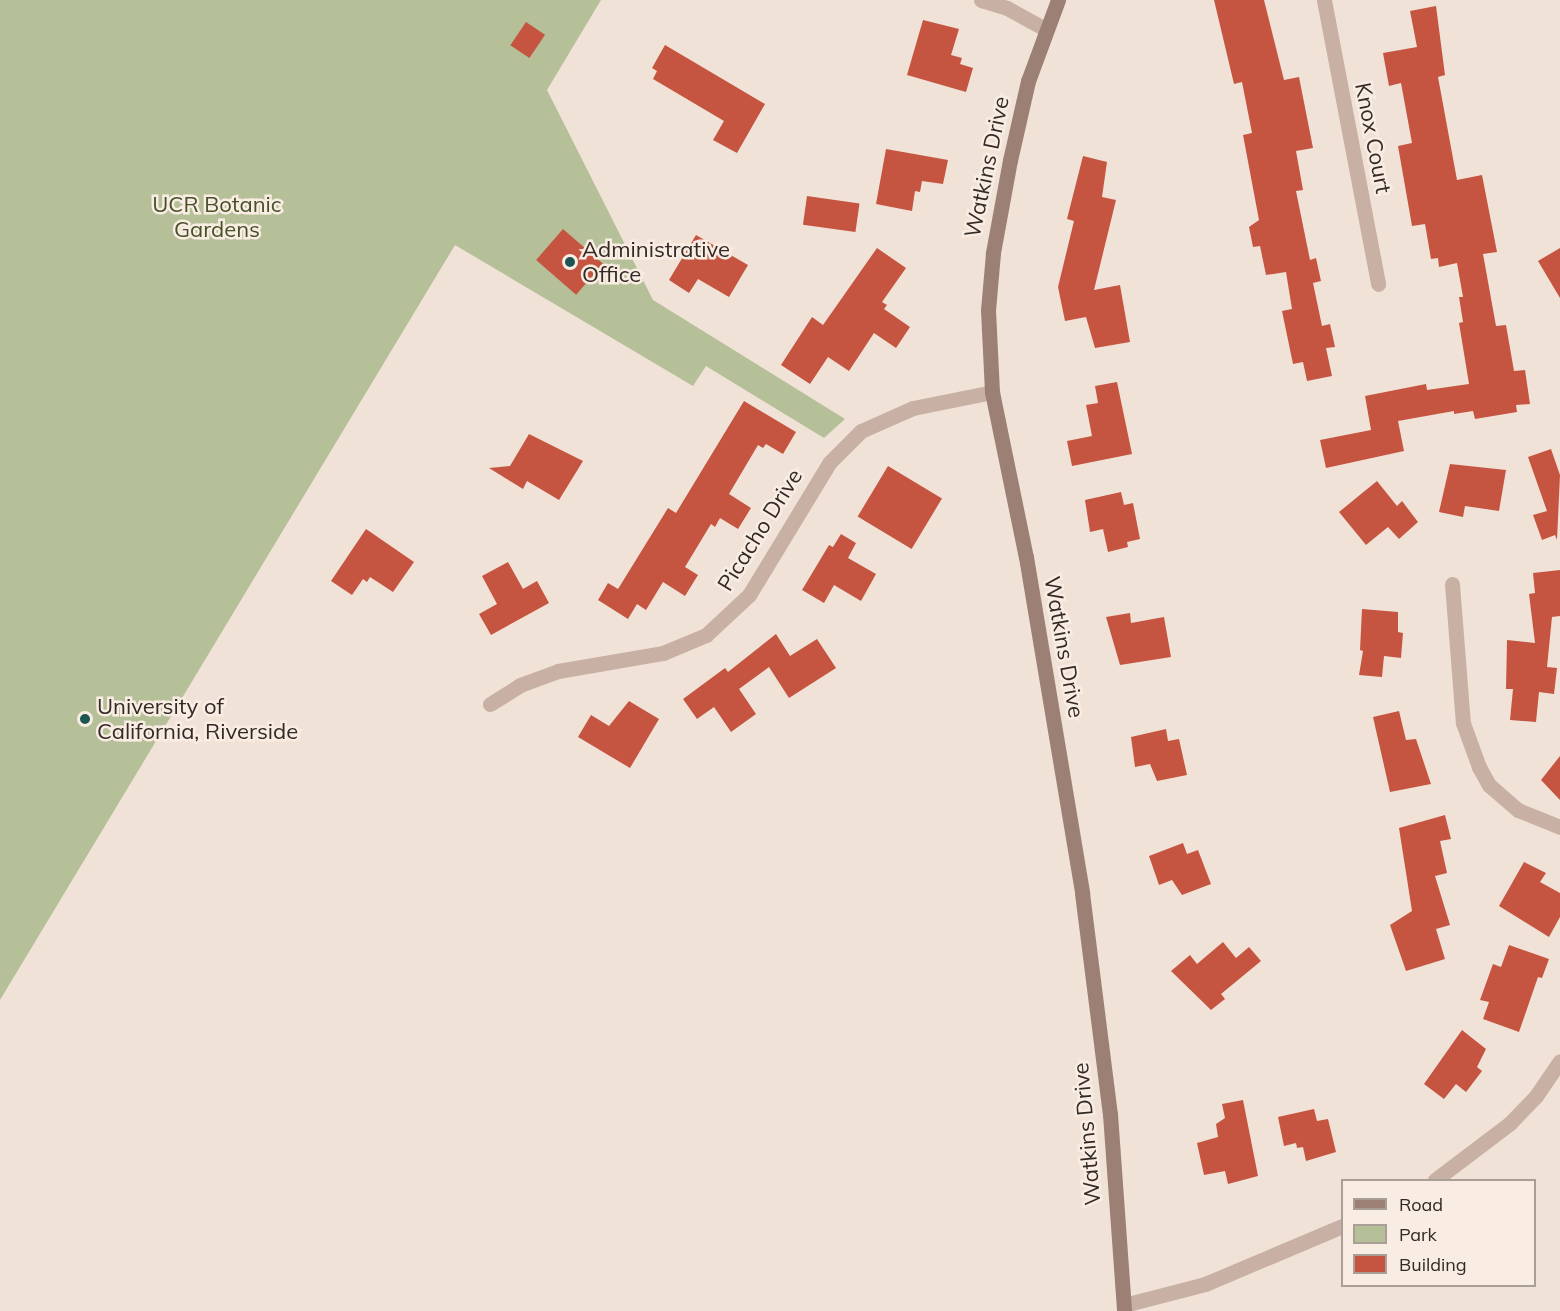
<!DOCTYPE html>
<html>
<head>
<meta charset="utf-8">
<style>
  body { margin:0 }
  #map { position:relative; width:1560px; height:1311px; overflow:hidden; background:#f1e2d7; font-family:Mulish,sans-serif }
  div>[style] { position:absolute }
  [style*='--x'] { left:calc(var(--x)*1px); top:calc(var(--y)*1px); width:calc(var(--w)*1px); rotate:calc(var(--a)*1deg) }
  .green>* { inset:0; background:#b5bf98 }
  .building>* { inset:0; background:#c55541; transform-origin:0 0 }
  .minor>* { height:15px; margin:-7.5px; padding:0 7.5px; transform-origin:7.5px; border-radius:7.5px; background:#c8b1a4 }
  .secondary>* { height:15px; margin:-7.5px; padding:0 7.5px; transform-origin:7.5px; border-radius:7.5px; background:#9c8075 }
  .dots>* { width:16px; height:16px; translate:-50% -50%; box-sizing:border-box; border:3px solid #f9ede3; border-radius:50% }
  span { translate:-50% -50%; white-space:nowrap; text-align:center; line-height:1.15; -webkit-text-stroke:5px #f9ede3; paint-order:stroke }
  .street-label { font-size:22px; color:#332925 }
  .park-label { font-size:22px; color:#465129 }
  .poi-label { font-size:22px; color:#332925 }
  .left { translate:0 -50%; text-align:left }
  .legend { position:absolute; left:1341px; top:1179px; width:195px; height:108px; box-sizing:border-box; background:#f9ede3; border:2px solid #aa9f97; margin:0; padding:8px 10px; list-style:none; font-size:18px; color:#332925 }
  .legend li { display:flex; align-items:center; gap:12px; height:30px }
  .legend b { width:30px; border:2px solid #aa9f97 }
</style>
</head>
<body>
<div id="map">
  <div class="green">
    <i style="clip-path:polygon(0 0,601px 0,547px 90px,653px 300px,845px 419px,824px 438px,706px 366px,693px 386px,455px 245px,0 1000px)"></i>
  </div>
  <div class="building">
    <i style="clip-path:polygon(1214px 0,1264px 0,1284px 80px,1299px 77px,1313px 148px,1296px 151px,1303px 190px,1296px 191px,1310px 260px,1316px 258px,1321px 281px,1313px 283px,1322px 326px,1330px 324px,1335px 347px,1326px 348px,1332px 376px,1307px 381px,1303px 362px,1293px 364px,1282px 311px,1292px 309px,1286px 272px,1266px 275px,1260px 246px,1253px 247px,1249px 227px,1259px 220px,1243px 135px,1252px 133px,1242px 82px,1234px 84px)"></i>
    <i style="clip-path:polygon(1436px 6px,1445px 75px,1438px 77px,1457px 180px,1482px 175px,1497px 252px,1483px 254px,1496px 326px,1506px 325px,1514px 371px,1525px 370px,1530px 404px,1516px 405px,1517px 412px,1475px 419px,1473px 411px,1454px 414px,1454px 411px,1398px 421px,1404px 451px,1326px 468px,1320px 440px,1371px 430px,1365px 396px,1426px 384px,1427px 390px,1469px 384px,1459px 323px,1463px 322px,1459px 297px,1463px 297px,1457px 263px,1439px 267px,1438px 258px,1431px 259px,1425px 224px,1412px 226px,1398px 146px,1412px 143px,1401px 83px,1389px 86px,1383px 53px,1417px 47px,1410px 11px)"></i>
    <i style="clip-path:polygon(923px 20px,959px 29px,951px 55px,962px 58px,960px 64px,973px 68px,966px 92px,907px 75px)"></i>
    <i style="left:526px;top:22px;width:23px;height:28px;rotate:34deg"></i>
    <i style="clip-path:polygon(665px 45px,765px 104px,737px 153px,713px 140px,724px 121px,653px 79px,657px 71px,652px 68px)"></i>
    <i style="clip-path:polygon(886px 149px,948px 160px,943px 184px,922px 181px,920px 192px,915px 191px,912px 211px,876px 204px)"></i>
    <i style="clip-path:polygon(1083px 156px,1107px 162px,1102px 197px,1116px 200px,1094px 290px,1120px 285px,1130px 342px,1095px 348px,1086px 317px,1065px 321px,1058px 287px,1074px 221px,1067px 219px)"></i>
    <i style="left:807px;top:196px;width:53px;height:29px;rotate:8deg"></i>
    <i style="left:563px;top:229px;width:53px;height:41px;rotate:41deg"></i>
    <i style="clip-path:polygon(696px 235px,748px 265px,729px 297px,698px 279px,689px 293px,669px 280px)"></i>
    <i style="clip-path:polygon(877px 248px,906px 268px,882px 302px,887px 305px,884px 309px,910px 327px,896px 348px,874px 333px,849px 371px,828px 357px,810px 384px,781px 365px,812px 317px,823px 325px)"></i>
    <i style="clip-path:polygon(1560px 248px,1560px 298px,1538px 261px)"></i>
    <i style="clip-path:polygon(1117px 382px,1132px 454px,1072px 466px,1067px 441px,1092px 436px,1086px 405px,1098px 403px,1095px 386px)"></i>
    <i style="clip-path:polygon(744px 401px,796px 432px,783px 454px,766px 444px,763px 448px,758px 445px,729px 494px,751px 508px,738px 529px,720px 518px,715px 527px,711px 524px,685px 567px,698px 575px,685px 596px,663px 582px,646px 610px,637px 604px,628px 619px,598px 600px,608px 583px,618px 589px,668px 508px,676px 513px)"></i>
    <i style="clip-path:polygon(529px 434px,583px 461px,559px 500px,527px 481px,523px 489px,489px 468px,510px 466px)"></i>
    <i style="clip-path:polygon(1551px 449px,1560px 475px,1557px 540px,1555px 535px,1542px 540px,1533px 515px,1547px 511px,1528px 457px)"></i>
    <i style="clip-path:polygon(1450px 464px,1506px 470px,1499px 511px,1465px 506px,1463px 517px,1439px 512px)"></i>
    <i style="left:888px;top:466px;width:63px;height:59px;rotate:31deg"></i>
    <i style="clip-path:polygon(1377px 481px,1397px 506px,1402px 501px,1418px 522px,1399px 539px,1388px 527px,1366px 545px,1339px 512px)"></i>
    <i style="clip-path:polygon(1121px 492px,1124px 505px,1133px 503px,1140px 539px,1127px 542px,1128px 547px,1108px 552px,1103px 529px,1090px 532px,1085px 500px)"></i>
    <i style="clip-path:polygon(366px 529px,414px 562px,393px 592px,370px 577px,367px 582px,363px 579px,352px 595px,331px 581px)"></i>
    <i style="clip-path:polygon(841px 534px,856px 543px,848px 558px,876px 574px,861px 601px,834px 585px,824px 603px,802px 590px,829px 545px,833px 547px)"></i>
    <i style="clip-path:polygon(508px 562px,523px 589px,537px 581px,549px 603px,491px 635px,479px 614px,497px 604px,482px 576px)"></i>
    <i style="clip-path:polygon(1560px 570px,1560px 616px,1552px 617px,1547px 667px,1557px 668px,1554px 694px,1539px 692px,1536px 722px,1510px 720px,1513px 689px,1506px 689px,1507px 640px,1535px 643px,1529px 594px,1535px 593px,1533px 573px)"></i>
    <i style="clip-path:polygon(1362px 609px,1398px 612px,1398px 632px,1403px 633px,1401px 658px,1384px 656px,1382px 677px,1359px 675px,1363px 651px,1360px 650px)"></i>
    <i style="clip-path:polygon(1130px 613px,1131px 623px,1164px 617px,1171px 657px,1120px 665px,1106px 617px)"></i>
    <i style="clip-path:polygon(776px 634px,790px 656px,817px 639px,836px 668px,789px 698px,769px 667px,739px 689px,756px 714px,731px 732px,714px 707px,697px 719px,683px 699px,725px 668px,728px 672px)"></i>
    <i style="clip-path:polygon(629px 701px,659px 719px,630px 768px,578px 737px,591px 715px,609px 726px)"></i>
    <i style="clip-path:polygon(1399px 711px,1406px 740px,1416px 739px,1431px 784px,1390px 792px,1373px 717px)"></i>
    <i style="clip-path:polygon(1166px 729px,1168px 741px,1179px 739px,1187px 775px,1157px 781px,1150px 764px,1135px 767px,1131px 737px)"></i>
    <i style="clip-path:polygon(1560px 756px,1560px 800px,1541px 780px)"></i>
    <i style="clip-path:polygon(1445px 815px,1451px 839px,1440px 841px,1447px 873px,1435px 876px,1450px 925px,1436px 929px,1445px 959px,1406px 971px,1390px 925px,1412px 911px,1399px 828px)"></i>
    <i style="clip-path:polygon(1183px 843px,1187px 854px,1198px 850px,1211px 884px,1182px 895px,1172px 880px,1159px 885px,1149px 856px)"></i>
    <i style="clip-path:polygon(1524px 862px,1546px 873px,1540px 882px,1560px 893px,1560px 917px,1549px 937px,1499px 906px)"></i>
    <i style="clip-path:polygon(1223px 942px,1236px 958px,1249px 947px,1261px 961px,1221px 994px,1225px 999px,1211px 1010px,1171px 971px,1190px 955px,1197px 964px)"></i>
    <i style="clip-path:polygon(1509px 945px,1549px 959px,1542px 978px,1538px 977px,1519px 1032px,1483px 1019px,1489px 1002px,1480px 1000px,1493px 964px,1501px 967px)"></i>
    <i style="clip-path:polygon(1462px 1030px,1486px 1049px,1477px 1067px,1482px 1071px,1466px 1092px,1456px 1084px,1444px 1099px,1424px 1084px)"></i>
    <i style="clip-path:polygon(1243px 1100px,1258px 1176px,1228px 1184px,1225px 1171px,1204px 1175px,1197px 1143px,1218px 1137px,1216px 1124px,1225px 1118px,1222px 1104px)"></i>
    <i style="clip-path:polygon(1314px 1109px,1317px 1121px,1328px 1119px,1336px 1152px,1306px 1161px,1303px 1147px,1297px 1148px,1296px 1143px,1284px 1146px,1278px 1117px)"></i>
  </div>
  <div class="minor">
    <i style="--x:981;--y:0;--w:27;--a:17"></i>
    <i style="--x:1007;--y:8;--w:43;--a:28.9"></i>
    <i style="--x:1324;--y:0;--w:289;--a:79.2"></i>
    <i style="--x:1452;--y:584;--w:139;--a:85.5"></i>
    <i style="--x:1463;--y:723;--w:47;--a:70"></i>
    <i style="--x:1479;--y:767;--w:21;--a:61"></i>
    <i style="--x:1489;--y:785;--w:38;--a:41"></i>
    <i style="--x:1518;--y:810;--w:45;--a:22"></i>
    <i style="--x:490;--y:704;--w:36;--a:-32"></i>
    <i style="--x:520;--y:685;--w:40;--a:-20.2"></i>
    <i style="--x:558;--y:671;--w:107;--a:-9.7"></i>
    <i style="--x:663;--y:653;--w:47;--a:-22.7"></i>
    <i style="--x:706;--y:635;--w:59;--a:-42.9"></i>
    <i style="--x:749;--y:595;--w:156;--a:-58.7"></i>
    <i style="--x:830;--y:462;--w:44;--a:-45"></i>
    <i style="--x:861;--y:431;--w:57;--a:-23.9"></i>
    <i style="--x:913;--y:408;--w:81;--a:-11.4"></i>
    <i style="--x:1435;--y:1180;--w:94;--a:-37.2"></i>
    <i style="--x:1510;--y:1123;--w:37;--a:-46"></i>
    <i style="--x:1536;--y:1096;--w:42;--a:-55.6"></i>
    <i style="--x:1124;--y:1305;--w:84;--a:-14.5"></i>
    <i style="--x:1205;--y:1284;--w:149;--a:-22.9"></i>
  </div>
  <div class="secondary">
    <i style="--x:1058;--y:0;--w:86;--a:110.3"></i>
    <i style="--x:1028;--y:81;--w:81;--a:102.8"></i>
    <i style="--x:1010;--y:160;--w:95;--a:100.4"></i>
    <i style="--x:993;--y:253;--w:57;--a:95"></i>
    <i style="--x:988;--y:310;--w:82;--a:87.2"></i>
    <i style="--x:992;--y:392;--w:168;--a:78.4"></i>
    <i style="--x:1026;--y:557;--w:341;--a:80.5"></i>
    <i style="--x:1082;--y:893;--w:223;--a:82.8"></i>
    <i style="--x:1110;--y:1114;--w:197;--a:85.9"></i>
  </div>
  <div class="dots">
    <i style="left:570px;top:262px;background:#1c5453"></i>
    <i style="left:85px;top:719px;background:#1c5453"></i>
  </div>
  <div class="street-label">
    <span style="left:1373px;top:138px;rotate:79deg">Knox Court</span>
    <span style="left:987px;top:167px;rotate:-78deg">Watkins Drive</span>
    <span style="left:760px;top:530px;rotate:-58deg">Picacho Drive</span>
    <span style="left:1064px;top:647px;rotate:80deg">Watkins Drive</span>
    <span style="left:1087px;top:1134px;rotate:-95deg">Watkins Drive</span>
  </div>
  <div class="park-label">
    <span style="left:217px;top:217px">UCR Botanic<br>Gardens</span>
  </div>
  <div class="poi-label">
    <span class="left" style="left:582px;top:262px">Administrative<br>Office</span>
    <span class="left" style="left:97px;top:719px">University of<br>California, Riverside</span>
  </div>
  <ul class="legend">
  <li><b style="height:8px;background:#9c8075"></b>Road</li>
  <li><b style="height:16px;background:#b5bf98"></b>Park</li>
  <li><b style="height:16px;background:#c55541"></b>Building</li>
  </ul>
</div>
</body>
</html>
